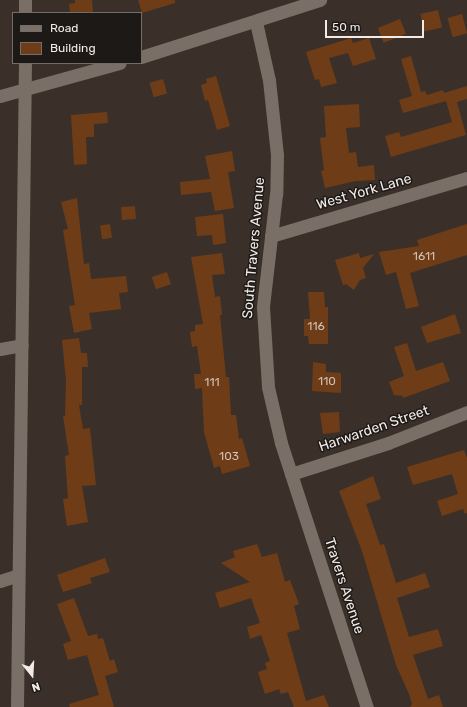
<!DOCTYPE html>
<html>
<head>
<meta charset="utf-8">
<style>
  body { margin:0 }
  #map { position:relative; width:467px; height:707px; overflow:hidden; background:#3a3029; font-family:Rubik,sans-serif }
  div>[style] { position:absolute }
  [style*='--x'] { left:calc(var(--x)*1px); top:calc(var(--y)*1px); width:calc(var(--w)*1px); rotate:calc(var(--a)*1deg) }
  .building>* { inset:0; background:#6e3d17; transform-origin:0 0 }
  .street>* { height:13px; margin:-6.5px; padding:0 6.5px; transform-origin:6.5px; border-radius:6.5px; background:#7a6f67 }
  span { translate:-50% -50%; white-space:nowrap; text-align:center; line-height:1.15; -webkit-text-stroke:3px #1d1916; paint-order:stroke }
  .number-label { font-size:12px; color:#d0bfb2 }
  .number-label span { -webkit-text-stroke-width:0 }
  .street-label { font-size:14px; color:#f1eae6 }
  .legend { position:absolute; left:12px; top:12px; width:130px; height:52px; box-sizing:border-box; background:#1d1916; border:1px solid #726d69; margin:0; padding:5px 7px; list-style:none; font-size:12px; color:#f1eae6 }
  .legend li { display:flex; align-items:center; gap:8px; height:20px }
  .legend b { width:20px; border:1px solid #726d69 }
  .north { position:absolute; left:12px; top:655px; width:40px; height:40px; -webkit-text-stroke:3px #1d1916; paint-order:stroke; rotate:162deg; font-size:11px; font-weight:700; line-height:16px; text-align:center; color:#f1eae6 }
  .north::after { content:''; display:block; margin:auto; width:14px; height:18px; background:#f1eae6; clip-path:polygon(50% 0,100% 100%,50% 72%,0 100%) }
  .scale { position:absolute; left:325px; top:20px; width:99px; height:18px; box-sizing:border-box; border:2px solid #f1eae6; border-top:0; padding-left:5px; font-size:12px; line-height:14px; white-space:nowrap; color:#f1eae6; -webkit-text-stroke:3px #1d1916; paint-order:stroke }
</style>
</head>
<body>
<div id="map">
  <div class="building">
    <i style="clip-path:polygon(75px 0,92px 0,93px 13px,70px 13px,69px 4px,75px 3px)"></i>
    <i style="clip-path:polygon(138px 0,175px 0,175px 3px,142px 13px)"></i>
    <i style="left:438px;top:10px;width:18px;height:18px;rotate:77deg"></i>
    <i style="left:462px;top:14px;width:20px;height:15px;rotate:75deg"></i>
    <i style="left:400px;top:19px;width:16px;height:24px;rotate:68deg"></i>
    <i style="clip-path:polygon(351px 38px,353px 43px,369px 38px,376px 59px,353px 66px,348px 53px,329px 58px,337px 83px,321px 87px,319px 79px,315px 80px,306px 52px)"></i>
    <i style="clip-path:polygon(411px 56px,421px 92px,425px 91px,427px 95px,443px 90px,444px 93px,467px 86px,467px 99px,457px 102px,466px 135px,391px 157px,385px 136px,399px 132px,401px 137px,452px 122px,446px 101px,403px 113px,399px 100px,412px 96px,401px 59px)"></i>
    <i style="clip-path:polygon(216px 76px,230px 126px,217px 130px,208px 100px,205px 101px,201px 85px,207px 83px,206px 79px)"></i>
    <i style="left:163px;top:79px;width:15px;height:14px;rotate:74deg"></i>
    <i style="clip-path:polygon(359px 104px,360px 127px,346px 128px,349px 153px,356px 152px,358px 167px,374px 165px,375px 180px,356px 181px,325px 188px,321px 171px,324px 170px,320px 138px,326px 137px,324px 106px)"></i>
    <i style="clip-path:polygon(107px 112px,108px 123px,94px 124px,94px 137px,86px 137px,87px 164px,74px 165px,71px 115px)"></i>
    <i style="clip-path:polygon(232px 151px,235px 171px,228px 172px,234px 208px,215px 211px,211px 192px,181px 195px,180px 182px,210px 179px,205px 156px)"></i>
    <i style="clip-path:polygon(77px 198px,84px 264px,89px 263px,91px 279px,126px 276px,128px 292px,119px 293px,121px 309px,89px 313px,92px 329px,74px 333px,69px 306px,75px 305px,63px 230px,68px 229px,61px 202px)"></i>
    <i style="left:135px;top:206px;width:13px;height:14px;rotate:86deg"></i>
    <i style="clip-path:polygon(223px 214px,226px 243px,213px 245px,212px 235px,197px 236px,195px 217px)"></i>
    <i style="left:110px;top:224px;width:14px;height:10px;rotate:82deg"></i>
    <i style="clip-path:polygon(467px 224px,467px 255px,410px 273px,419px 306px,406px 309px,396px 272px,386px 275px,379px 252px,419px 246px,417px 240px)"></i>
    <i style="clip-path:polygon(222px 253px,225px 274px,212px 275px,215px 297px,220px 296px,222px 315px,220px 315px,226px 377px,229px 377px,231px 415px,236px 415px,239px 439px,242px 438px,250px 466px,222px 474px,220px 466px,214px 468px,204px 432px,202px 388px,195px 389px,194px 374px,201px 374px,197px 346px,192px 347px,190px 332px,195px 331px,195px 325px,203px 324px,191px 257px)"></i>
    <i style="clip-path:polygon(359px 253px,360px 258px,374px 254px,363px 268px,366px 278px,360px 280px,354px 290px,346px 284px,343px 285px,335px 260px)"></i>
    <i style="left:167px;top:272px;width:13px;height:16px;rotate:72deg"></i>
    <i style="clip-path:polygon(308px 292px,324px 292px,325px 307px,328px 307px,328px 344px,309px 344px,308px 336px,304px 336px,304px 319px,310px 319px)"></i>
    <i style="clip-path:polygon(455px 314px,461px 333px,427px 343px,421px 327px)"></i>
    <i style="clip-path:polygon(79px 338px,81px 353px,87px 353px,88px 367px,82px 367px,82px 405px,79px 405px,83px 429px,90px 428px,96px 485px,82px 486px,88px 522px,67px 526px,63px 499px,68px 498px,65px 456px,69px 455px,63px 416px,65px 416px,66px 380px,62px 340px)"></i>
    <i style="clip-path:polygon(407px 343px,416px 371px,443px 362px,450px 381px,403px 398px,403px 396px,394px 395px,389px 382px,404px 376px,394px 347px)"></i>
    <i style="clip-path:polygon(313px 362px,326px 364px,326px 372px,341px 373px,341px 393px,312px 391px)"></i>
    <i style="clip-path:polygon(339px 412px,340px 432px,323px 434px,320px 413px)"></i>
    <i style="clip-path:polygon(464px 450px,467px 458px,467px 513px,465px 514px,463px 509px,442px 516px,437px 501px,458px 494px,452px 474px,413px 485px,407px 467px)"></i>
    <i style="clip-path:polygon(373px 476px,381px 499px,366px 504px,380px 545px,384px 544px,396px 583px,425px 573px,430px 587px,397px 598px,409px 637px,438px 629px,443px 646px,413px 655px,428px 699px,439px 695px,443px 707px,410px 707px,412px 704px,409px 694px,396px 665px,362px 551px,339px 491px)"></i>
    <i style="clip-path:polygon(257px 544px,262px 557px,277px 553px,285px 582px,290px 580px,299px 604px,294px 606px,300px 629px,287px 633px,306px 701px,324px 695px,329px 707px,294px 707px,288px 692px,281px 694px,279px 689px,265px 694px,258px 672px,267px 669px,265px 663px,270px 661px,261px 635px,250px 639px,247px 627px,260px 623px,251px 598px,220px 608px,215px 593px,250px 582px,221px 563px,235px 557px,233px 551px)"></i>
    <i style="clip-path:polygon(105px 558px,110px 572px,90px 578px,92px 583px,63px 592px,57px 575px)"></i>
    <i style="clip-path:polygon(74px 598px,88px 636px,97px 634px,98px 639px,103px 638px,110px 661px,114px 659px,118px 672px,105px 676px,114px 707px,70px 707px,69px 704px,99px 695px,87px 655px,68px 660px,63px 644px,71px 641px,57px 604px)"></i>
  </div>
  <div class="street">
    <i style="--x:25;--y:13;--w:13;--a:-90"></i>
    <i style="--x:256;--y:22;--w:59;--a:77.4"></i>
    <i style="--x:269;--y:80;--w:75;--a:83.9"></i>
    <i style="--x:277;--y:155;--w:39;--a:91"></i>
    <i style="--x:276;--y:194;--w:114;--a:96.6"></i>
    <i style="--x:263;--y:307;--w:80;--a:86.4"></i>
    <i style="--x:268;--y:387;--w:57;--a:76.9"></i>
    <i style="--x:281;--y:443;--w:278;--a:72"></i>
    <i style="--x:141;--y:57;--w:188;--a:-17.7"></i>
    <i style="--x:0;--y:96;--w:124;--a:-15.4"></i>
    <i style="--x:271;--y:236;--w:204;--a:-16.5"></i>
    <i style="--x:0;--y:349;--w:22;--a:-10"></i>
    <i style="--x:291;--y:474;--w:102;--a:-17.7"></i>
    <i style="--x:388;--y:443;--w:85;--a:-21.4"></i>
    <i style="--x:0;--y:581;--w:19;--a:-18"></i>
    <i style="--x:17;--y:707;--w:644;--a:-89.29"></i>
  </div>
  <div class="number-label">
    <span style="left:424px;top:257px">1611</span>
    <span style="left:316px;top:327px">116</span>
    <span style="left:327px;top:382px">110</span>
    <span style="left:212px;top:383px">111</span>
    <span style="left:229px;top:457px">103</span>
  </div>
  <div class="street-label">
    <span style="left:364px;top:192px;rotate:-16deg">West York Lane</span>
    <span style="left:254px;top:248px;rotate:-85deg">South Travers Avenue</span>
    <span style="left:374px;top:429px;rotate:-19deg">Harwarden Street</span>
    <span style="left:344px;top:586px;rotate:72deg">Travers Avenue</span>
  </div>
  <ul class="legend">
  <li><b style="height:5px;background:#7a6f67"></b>Road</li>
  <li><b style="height:11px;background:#6e3d17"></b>Building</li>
  </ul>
  <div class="north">N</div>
  <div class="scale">50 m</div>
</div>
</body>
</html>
